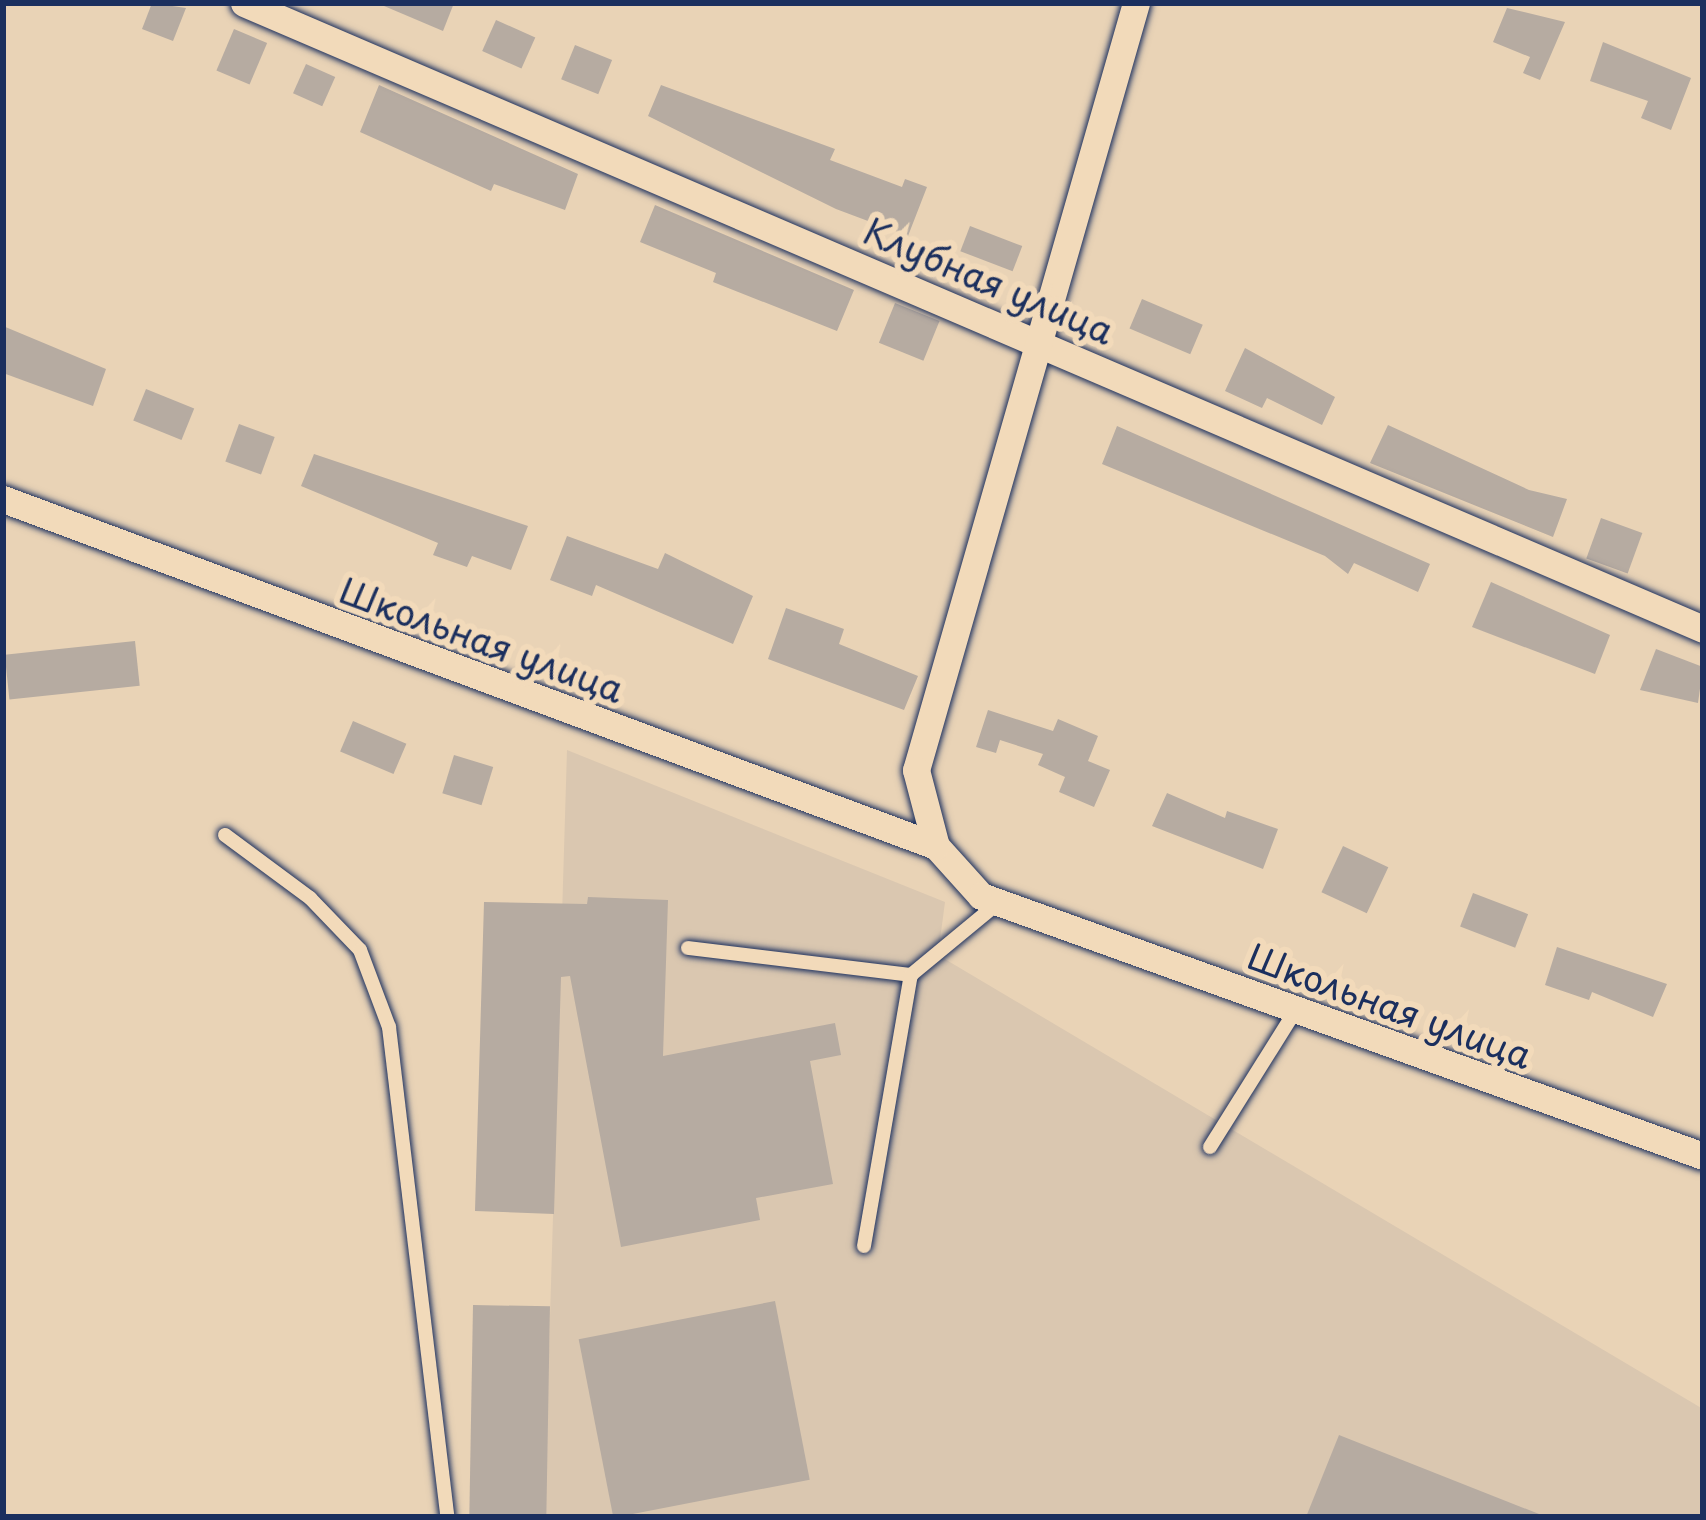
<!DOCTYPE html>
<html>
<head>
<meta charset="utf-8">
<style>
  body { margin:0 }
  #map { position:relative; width:1706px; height:1520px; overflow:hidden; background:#e9d3b6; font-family:"Playpen Sans",sans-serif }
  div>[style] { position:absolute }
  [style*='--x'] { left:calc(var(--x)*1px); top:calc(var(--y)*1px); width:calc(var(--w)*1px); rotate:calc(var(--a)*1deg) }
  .built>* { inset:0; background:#dac7b0 }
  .building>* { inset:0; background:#b6aba1; transform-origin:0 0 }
  .roads { filter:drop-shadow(0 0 3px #1b2f5e) drop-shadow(0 0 3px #1b2f5e) }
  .service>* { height:14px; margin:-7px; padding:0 7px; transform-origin:7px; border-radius:7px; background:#f2daba }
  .minor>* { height:27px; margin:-13.5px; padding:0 13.5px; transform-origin:13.5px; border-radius:13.5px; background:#f2daba }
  span { translate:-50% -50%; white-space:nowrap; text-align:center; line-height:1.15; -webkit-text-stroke:12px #f2daba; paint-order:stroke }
  .street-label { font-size:36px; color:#1b2f5e }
  .frame { position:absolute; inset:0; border:6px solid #1b2f5e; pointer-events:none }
</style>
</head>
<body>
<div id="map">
  <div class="built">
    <i style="clip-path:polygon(567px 750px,945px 902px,938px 955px,1703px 1409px,1703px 1517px,544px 1517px)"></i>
  </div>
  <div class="building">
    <i style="clip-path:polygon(152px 3px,186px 8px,173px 41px,142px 29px)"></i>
    <i style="clip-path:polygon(377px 3px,454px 3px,443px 31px)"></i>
    <i style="clip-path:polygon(1507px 8px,1565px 22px,1540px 80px,1523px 73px,1530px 57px,1493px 42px)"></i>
    <i style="left:496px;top:20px;width:43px;height:34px;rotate:24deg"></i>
    <i style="left:234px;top:29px;width:36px;height:45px;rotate:23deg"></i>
    <i style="clip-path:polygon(1603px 42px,1691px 78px,1671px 130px,1641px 118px,1648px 101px,1590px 81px)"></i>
    <i style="left:575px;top:45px;width:40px;height:37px;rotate:22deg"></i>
    <i style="left:306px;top:64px;width:32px;height:32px;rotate:24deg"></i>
    <i style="clip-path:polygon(379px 85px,578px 174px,565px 210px,494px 184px,491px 191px,360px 132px)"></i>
    <i style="clip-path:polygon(661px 85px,835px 149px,830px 160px,902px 187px,905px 179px,927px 187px,908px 236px,836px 209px,648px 116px)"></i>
    <i style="clip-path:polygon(655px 205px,854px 290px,837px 331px,713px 282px,716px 273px,640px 242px)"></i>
    <i style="left:970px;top:226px;width:56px;height:27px;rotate:21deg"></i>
    <i style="left:1142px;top:299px;width:66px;height:32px;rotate:23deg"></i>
    <i style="left:895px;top:303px;width:48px;height:43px;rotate:22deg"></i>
    <i style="clip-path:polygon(3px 326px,106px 369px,93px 406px,3px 373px)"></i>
    <i style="clip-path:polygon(1245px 348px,1335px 397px,1322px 425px,1267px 398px,1262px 408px,1225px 391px)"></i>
    <i style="left:146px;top:389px;width:52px;height:34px;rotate:22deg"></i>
    <i style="left:239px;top:424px;width:38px;height:40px;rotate:20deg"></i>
    <i style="clip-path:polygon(1388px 425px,1529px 490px,1567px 499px,1553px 537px,1370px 463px)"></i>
    <i style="clip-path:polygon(1117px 426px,1430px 564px,1418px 592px,1354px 563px,1348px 574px,1325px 556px,1102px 464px)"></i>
    <i style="clip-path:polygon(314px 454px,528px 526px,511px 570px,472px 556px,467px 567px,433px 555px,438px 543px,301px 486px)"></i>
    <i style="left:1601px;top:518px;width:44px;height:43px;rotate:20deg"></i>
    <i style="clip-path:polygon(567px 536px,658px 569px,665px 553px,753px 596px,733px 644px,596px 585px,592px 596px,550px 580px)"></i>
    <i style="clip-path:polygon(1491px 582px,1610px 635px,1595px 674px,1472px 627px)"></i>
    <i style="clip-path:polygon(786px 608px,844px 629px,839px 644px,918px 676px,904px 710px,768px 659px)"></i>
    <i style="left:135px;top:641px;width:45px;height:131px;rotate:84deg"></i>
    <i style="clip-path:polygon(1656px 649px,1703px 667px,1698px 703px,1640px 690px)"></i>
    <i style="clip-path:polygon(988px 710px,1053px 731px,1058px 719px,1098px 736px,1088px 761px,1110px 770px,1094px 807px,1059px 792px,1065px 777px,1038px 765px,1043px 754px,1000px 740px,996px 753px,976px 747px)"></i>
    <i style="left:353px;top:721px;width:58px;height:33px;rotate:23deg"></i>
    <i style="left:454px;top:755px;width:41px;height:40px;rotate:17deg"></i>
    <i style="clip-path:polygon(1167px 793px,1225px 818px,1227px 811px,1278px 829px,1263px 869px,1152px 826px)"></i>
    <i style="left:1343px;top:846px;width:50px;height:51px;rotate:25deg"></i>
    <i style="left:1473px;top:893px;width:59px;height:36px;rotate:21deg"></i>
    <i style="clip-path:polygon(588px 897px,668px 900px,663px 1056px,835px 1023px,841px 1055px,810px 1061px,833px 1184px,756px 1198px,760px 1220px,621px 1247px,570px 976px,561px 977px,554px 1214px,475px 1211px,484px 902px,587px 904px)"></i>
    <i style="clip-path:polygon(1557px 947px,1667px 984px,1653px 1017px,1592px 992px,1589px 1000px,1545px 985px)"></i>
    <i style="left:775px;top:1301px;width:182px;height:200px;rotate:79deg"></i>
    <i style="left:473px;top:1305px;width:77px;height:212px;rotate:1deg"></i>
    <i style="clip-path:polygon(1339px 1435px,1544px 1516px,1543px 1517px,1306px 1517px)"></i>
  </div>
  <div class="roads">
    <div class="service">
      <i style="--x:225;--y:835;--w:106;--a:36.5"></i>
      <i style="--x:310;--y:898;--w:72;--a:46.1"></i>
      <i style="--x:360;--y:950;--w:82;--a:69.4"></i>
      <i style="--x:389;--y:1027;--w:493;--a:83.2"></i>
      <i style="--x:688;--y:948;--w:225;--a:6.9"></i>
      <i style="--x:911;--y:975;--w:113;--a:-39.6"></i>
      <i style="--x:1210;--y:1147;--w:162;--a:-57.9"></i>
      <i style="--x:864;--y:1246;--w:275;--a:-80.2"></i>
    </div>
    <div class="minor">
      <i style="--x:244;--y:3;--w:1588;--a:23.22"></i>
      <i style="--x:1136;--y:3;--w:798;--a:106"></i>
      <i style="--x:916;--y:770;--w:79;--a:75.3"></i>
      <i style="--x:936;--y:846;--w:67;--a:48"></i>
      <i style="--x:981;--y:896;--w:767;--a:19.8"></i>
      <i style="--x:3;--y:499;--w:995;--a:20.4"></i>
    </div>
  </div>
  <div class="street-label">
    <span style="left:989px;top:280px;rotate:23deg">Клубная улица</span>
    <span style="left:482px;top:639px;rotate:20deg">Школьная улица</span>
    <span style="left:1390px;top:1005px;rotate:20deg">Школьная улица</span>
  </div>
  <div class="frame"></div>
</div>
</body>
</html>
